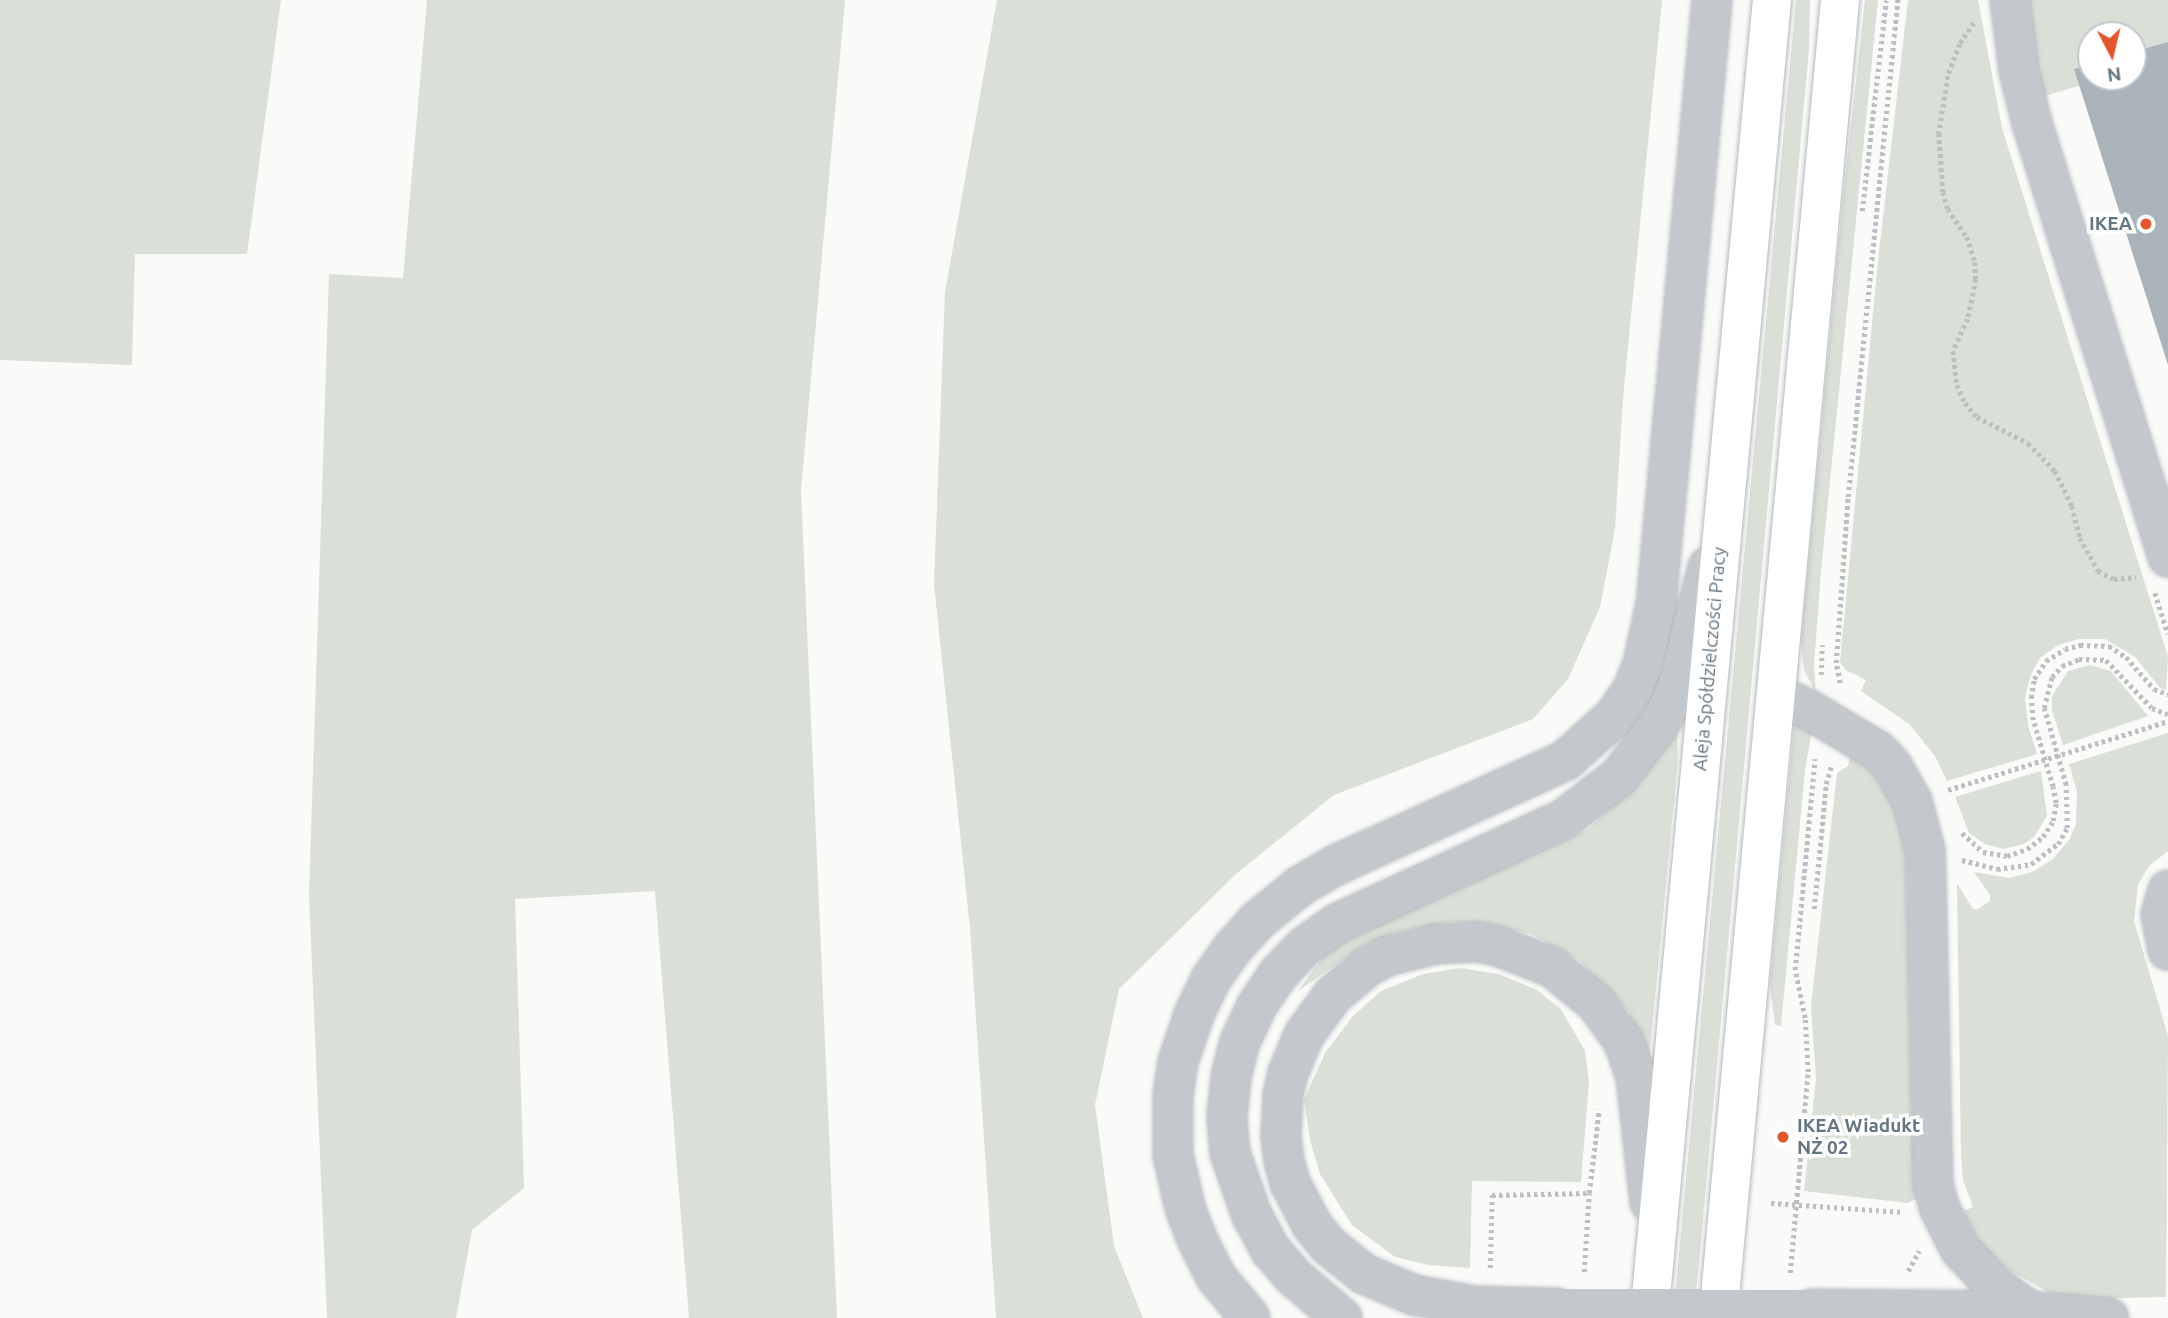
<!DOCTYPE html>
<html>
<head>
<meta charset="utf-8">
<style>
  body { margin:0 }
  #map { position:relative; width:2168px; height:1318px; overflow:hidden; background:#fafaf8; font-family:Ubuntu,sans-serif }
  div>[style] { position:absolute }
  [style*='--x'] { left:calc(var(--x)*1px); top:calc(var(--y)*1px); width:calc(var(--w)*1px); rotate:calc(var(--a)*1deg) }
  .green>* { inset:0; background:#dadfd7 }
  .building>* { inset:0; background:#aab3b9 }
  .path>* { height:4.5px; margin-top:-2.25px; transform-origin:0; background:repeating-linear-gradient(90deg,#bbbfc2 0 3.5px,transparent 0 7px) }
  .roads { filter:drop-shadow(0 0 2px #b5babe) drop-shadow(0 0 2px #b5babe) }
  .minor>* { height:38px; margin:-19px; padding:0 19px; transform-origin:19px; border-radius:19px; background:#c3c8cc }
  .major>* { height:38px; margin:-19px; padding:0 19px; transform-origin:19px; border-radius:19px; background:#fff }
  .minor-bridge>* { height:38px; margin:-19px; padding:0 19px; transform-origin:19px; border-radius:19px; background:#c3c8cc }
  .dots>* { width:19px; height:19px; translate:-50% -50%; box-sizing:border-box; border:4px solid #fff; border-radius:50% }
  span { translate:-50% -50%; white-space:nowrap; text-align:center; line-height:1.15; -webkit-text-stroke:7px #fff; paint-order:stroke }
  .poi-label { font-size:19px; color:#657683; font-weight:700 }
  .right { translate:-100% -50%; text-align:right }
  .left { translate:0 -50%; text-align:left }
  .street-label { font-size:19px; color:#657683 }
  .north { position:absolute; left:2077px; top:21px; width:70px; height:70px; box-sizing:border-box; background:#fff; border:2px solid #c1c8cd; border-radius:50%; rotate:173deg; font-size:19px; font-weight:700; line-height:28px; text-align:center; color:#657683 }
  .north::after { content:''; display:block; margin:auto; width:24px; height:32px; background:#e4572e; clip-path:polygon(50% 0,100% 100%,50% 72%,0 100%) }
</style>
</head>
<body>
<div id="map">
  <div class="green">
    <i style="clip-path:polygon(0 0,281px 0,247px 254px,135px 254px,132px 365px,0 360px)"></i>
    <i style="clip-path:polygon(427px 0,845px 0,801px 490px,837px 1318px,689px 1318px,655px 891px,515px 899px,524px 1188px,472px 1230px,456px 1318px,327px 1318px,309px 896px,329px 274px,403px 278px)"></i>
    <i style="clip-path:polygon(997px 0,1662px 0,1623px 398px,1615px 529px,1600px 607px,1568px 679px,1533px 719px,1334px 795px,1236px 874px,1119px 989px,1095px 1105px,1114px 1246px,1143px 1318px,996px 1318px,970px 928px,934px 584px,945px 292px)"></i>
    <i style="clip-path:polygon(1796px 0,1810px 0,1809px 49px,1694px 1318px,1673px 1318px)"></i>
    <i style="clip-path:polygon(1865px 0,1878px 0,1821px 571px,1814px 665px,1816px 693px,1804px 670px,1801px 641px,1843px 198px)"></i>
    <i style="clip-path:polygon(1908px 0,1978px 0,2002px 128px,2168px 657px,2166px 690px,2160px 688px,2135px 657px,2105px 639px,2079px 639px,2058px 645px,2040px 658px,2031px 674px,2025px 697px,2028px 725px,2037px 754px,1947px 781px,1935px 756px,1909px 724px,1861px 691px,1866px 680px,1846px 670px,1840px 662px,1878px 261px)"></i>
    <i style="clip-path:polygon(2026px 0,2168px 0,2168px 60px,2133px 70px,2133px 35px,2091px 35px,2091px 77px,2110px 77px,2041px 97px)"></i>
    <i style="clip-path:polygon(2090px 665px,2111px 671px,2148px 716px,2063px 745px,2052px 710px,2052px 696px,2068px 671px)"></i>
    <i style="clip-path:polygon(1796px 724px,1812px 730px,1805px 770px,1781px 1026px,1775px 1025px,1770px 985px,1794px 726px)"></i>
    <i style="clip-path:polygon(1677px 728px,1678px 759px,1649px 1061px,1629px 1012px,1577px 959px,1531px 934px,1490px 925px,1450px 922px,1405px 930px,1369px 942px,1298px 991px,1325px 954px,1364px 930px,1588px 829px,1640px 781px)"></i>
    <i style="clip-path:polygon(2168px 733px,2168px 851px,2149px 866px,2138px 885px,2134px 921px,2168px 1036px,2166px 1297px,2077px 1299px,2048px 1292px,1997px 1263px,1976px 1238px,1964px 1211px,1973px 1207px,1963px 1180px,1961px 1157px,1957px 883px,1973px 909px,1978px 909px,1990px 901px,1990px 895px,1974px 872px,2010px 878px,2032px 872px,2052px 860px,2069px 840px,2076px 824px,2077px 792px,2069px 764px)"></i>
    <i style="clip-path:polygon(1851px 751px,1884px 787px,1897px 813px,1905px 837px,1912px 1133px,1921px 1196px,1908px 1203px,1804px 1191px,1816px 1079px,1811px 1006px,1837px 773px,1848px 766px)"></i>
    <i style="clip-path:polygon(2041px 771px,2047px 816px,2034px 837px,2024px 844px,2003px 849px,1985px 844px,1969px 833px,1955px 797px)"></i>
    <i style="clip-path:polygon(1460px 968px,1499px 974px,1537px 990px,1561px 1009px,1585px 1051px,1589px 1082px,1581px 1182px,1472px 1181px,1470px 1268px,1428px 1265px,1395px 1257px,1352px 1225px,1320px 1174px,1310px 1140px,1304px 1100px,1325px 1053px,1353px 1016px,1381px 991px,1423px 974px)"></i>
  </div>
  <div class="building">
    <i style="clip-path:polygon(2168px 42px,2168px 365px,2074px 69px,2091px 65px,2091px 77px,2133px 77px,2133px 52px)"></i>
  </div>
  <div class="path">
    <i style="--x:1974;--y:23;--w:25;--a:124"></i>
    <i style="--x:1960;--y:44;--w:34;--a:111"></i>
    <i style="--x:1948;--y:76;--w:58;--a:99"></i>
    <i style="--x:1939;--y:133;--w:59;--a:86.1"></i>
    <i style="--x:1943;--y:192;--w:18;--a:74"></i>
    <i style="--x:1948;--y:209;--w:34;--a:56"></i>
    <i style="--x:1967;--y:237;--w:26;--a:72"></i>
    <i style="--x:1975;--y:262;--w:17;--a:87"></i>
    <i style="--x:1976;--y:279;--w:41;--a:101.3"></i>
    <i style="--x:1968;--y:319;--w:35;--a:115"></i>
    <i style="--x:1953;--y:351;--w:34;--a:83"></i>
    <i style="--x:1957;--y:385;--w:20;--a:66"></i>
    <i style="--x:1965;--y:403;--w:18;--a:49"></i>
    <i style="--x:1977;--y:417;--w:57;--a:27"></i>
    <i style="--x:2028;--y:443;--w:39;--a:46"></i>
    <i style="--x:2055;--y:471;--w:39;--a:64"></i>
    <i style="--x:2072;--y:506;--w:33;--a:76"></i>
    <i style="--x:2080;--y:538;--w:38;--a:61"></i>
    <i style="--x:2098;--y:571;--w:18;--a:27"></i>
    <i style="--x:2114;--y:579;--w:22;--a:-5"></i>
    <i style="--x:1862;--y:211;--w:212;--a:-83.5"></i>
    <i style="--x:2155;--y:593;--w:43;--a:72.4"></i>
    <i style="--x:1821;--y:675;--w:30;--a:-88"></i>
    <i style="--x:1840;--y:683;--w:20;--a:-101"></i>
    <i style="--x:1836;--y:663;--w:166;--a:-85.9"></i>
    <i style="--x:1848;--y:497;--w:500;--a:-84.3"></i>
    <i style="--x:1948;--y:790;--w:231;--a:-17.4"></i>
    <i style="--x:1962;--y:833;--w:28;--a:42"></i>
    <i style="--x:1983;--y:852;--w:24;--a:9"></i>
    <i style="--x:2007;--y:856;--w:21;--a:-19"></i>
    <i style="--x:2027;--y:849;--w:20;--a:-37"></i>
    <i style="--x:2043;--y:837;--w:19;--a:-58"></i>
    <i style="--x:2053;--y:821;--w:18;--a:-81"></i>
    <i style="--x:2056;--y:803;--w:16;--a:-101"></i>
    <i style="--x:2053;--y:787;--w:70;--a:-106.6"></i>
    <i style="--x:2033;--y:720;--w:22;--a:-95"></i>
    <i style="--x:2031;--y:698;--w:19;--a:-81"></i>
    <i style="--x:2034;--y:679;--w:22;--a:-56"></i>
    <i style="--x:2046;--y:661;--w:22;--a:-32"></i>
    <i style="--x:2065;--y:649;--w:16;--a:-15"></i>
    <i style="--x:2080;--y:645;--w:29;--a:2"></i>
    <i style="--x:2109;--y:646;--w:20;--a:33"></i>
    <i style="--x:2126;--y:657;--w:43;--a:48.8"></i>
    <i style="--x:2154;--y:689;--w:15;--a:20"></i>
    <i style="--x:1962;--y:860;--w:36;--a:14"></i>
    <i style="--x:1997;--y:869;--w:34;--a:-8"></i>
    <i style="--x:2031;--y:864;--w:34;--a:-37"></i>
    <i style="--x:2058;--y:844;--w:18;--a:-61"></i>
    <i style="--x:2067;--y:828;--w:43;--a:-91.3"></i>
    <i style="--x:2066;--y:785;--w:80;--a:-105.9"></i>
    <i style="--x:2044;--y:708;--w:32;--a:-76"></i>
    <i style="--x:2052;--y:677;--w:15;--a:-48"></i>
    <i style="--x:2062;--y:666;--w:18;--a:-22"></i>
    <i style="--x:2079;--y:659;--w:27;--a:2"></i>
    <i style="--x:2106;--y:660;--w:66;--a:46.2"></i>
    <i style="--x:2152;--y:708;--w:17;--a:21"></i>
    <i style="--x:1814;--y:909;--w:126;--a:-84.5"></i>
    <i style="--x:1826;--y:784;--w:18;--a:-74"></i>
    <i style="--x:1771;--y:1203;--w:132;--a:3.9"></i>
    <i style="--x:1490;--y:1268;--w:73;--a:-88.4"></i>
    <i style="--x:1492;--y:1195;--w:97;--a:-1.2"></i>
    <i style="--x:1908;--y:1271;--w:23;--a:-61"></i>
    <i style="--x:1584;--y:1272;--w:79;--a:-86.4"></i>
    <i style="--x:1589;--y:1193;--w:84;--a:-83.1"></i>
    <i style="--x:1790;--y:1273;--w:202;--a:-84.9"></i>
    <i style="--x:1808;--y:1072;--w:54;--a:-93.2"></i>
    <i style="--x:1805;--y:1018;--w:49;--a:-101.8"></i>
    <i style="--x:1795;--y:970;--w:212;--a:-84.6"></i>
  </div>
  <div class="roads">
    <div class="minor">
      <i style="--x:2010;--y:0;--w:72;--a:82.8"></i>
      <i style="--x:2019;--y:71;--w:54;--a:76"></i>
      <i style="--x:2032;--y:123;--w:455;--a:72.6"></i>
      <i style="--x:1776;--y:695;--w:36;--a:24"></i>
      <i style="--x:1809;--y:710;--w:80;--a:30.7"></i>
      <i style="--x:1878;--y:751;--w:21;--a:47"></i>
      <i style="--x:1892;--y:766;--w:40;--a:60.3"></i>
      <i style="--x:1912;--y:801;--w:51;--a:75.1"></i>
      <i style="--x:1925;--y:850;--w:29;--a:88"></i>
      <i style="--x:1926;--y:879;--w:305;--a:88.7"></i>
      <i style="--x:1933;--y:1184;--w:24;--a:75"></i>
      <i style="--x:1939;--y:1207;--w:47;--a:63.4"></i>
      <i style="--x:1960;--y:1249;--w:45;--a:46.8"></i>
      <i style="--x:1991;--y:1282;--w:48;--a:37.3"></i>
      <i style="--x:2168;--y:890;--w:25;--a:106"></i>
      <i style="--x:2161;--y:914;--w:37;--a:79"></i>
      <i style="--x:1557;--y:1308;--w:84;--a:-178.6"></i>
      <i style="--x:1473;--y:1306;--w:60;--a:-169.4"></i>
      <i style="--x:1414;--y:1295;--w:54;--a:-157.2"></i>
      <i style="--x:1364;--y:1274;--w:46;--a:-141.1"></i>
      <i style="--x:1328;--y:1245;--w:26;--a:-129"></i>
      <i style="--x:1312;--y:1225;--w:47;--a:-117.6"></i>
      <i style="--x:1290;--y:1183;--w:23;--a:-105"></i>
      <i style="--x:1284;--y:1161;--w:26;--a:-97"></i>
      <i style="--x:1281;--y:1135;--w:40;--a:-87.1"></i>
      <i style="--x:1283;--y:1095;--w:23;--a:-77"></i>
      <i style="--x:1288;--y:1073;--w:41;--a:-67.2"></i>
      <i style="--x:1304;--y:1035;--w:49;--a:-54.1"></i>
      <i style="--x:1333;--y:995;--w:45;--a:-39.6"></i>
      <i style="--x:1368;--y:966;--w:21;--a:-28"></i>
      <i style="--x:1387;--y:956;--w:49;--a:-14"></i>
      <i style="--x:1435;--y:944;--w:43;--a:-2.7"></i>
      <i style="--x:1478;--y:942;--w:20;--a:11"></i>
      <i style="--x:1498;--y:946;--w:58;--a:21.3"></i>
      <i style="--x:1552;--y:967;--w:57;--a:39.3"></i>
      <i style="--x:1596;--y:1003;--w:48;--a:54.3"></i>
      <i style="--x:1624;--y:1042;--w:36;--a:71"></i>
      <i style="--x:1636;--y:1076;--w:127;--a:83.7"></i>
      <i style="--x:1812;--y:1309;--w:217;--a:0.5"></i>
      <i style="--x:2029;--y:1311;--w:80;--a:5"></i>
      <i style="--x:1250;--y:1318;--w:53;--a:-129.7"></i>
      <i style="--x:1216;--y:1277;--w:42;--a:-116.6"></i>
      <i style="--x:1197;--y:1239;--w:34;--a:-111"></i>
      <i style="--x:1185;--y:1207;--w:53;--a:-103"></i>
      <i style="--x:1173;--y:1155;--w:59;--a:-90"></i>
      <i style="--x:1173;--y:1096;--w:34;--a:-82"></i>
      <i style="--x:1178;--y:1062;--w:53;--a:-71.2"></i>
      <i style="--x:1195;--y:1012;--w:37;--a:-64"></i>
      <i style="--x:1211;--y:979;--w:37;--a:-55"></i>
      <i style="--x:1232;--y:949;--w:38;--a:-48"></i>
      <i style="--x:1257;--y:921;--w:55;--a:-39.1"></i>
      <i style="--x:1300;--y:886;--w:42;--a:-30.3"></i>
      <i style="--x:1336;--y:865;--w:253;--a:-24.5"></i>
      <i style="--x:1566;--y:760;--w:64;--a:-41.9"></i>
      <i style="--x:1614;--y:717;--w:34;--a:-56"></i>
      <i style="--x:1633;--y:689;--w:27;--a:-68"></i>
      <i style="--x:1643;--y:664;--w:60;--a:-77.6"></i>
      <i style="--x:1656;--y:605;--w:608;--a:-84.71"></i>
      <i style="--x:1342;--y:1318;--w:63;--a:-139.5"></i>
      <i style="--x:1294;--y:1277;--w:35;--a:-131"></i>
      <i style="--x:1271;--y:1251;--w:40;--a:-118"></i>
      <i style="--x:1252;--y:1216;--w:67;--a:-109.2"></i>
      <i style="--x:1230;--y:1153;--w:37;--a:-95"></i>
      <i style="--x:1227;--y:1116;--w:39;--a:-84"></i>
      <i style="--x:1231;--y:1077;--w:36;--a:-76"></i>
      <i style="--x:1240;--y:1042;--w:38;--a:-65"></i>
      <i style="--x:1256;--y:1007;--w:40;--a:-56"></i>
      <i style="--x:1278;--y:974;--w:39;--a:-46"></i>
      <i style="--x:1305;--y:946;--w:40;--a:-34.9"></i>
      <i style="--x:1338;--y:923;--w:249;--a:-24.7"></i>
      <i style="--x:1564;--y:819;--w:69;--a:-37.4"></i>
      <i style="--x:1619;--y:777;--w:69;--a:-52.6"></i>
      <i style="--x:1661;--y:722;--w:38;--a:-65"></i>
      <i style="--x:1677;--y:687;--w:124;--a:-75.5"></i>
    </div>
    <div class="major">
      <i style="--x:1649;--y:1318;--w:1324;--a:-84.67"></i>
      <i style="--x:1718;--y:1318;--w:1324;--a:-84.71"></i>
    </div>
  </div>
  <div class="minor-bridge">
    <i style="--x:1557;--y:1308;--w:255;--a:0.2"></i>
  </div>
  <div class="dots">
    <i style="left:2146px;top:224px;background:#e4572e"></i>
    <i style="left:1783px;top:1137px;background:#e4572e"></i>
  </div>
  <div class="poi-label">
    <span class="right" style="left:2132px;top:224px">IKEA</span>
    <span class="left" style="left:1797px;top:1137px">IKEA Wiadukt<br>NŻ 02</span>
  </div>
  <div class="street-label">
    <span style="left:1710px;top:659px;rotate:-85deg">Aleja Spółdzielczości Pracy</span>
  </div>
  <div class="north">N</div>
</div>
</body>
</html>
